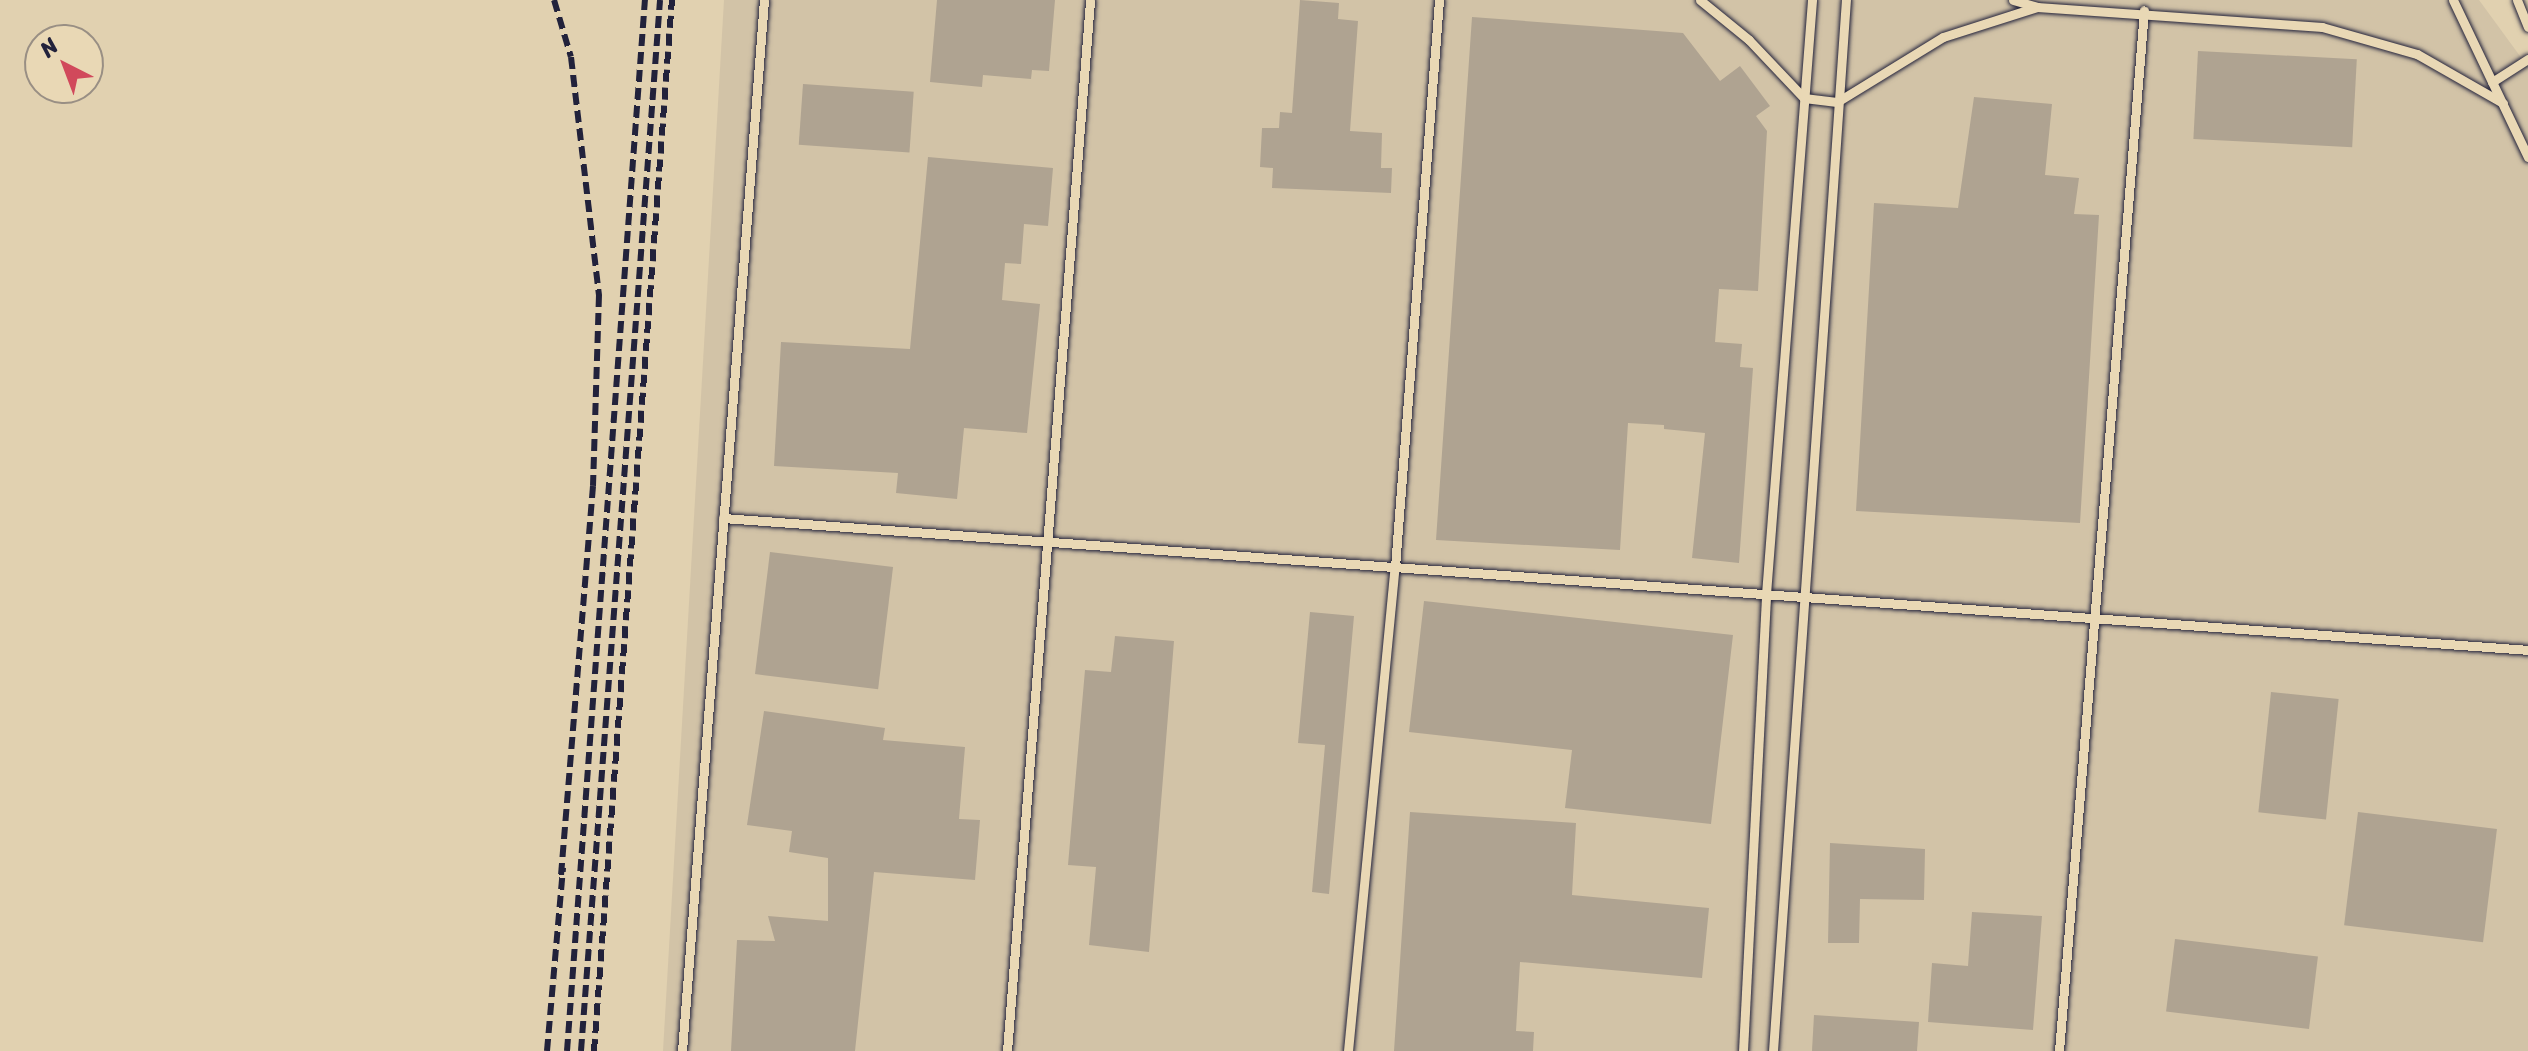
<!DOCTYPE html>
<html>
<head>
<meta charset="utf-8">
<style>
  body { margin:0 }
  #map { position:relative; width:2528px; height:1051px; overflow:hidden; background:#e1d1b0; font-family:Sriracha,sans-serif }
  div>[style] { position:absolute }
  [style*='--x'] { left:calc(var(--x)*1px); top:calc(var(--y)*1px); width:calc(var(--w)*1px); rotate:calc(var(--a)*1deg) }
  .built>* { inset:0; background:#d2c3a7 }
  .building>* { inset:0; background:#afa391; transform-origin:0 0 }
  .roads { filter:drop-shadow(0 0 2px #22223b) drop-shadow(0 0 2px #22223b) }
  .service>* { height:9px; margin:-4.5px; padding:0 4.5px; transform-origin:4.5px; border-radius:4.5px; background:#e9d8b5 }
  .rail>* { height:6px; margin-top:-3px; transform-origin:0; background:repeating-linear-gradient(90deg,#22223b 0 12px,transparent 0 18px) }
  span { translate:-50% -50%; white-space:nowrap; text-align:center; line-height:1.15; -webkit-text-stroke:8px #e9d8b5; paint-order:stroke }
  .north { position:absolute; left:24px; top:24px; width:80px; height:80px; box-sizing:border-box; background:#e9d8b5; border:2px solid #998f84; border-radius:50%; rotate:318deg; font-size:22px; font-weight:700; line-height:32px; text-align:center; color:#22223b }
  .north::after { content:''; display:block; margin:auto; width:28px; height:36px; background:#d1495b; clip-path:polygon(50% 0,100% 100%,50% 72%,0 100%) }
</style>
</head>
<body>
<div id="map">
  <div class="built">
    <i style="clip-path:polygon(724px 0,2479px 0,2528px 67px,2528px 1051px,663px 1051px)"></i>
  </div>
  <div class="building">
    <i style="clip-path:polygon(937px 0,1055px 0,1049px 71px,1032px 70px,1031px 79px,983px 75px,982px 87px,930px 82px)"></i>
    <i style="clip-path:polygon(1300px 0,1339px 3px,1338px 19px,1358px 21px,1350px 131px,1382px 133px,1381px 168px,1392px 168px,1391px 193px,1272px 188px,1273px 168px,1260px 167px,1262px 128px,1279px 128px,1280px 112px,1292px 113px)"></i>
    <i style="clip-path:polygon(1472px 17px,1683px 33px,1720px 81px,1740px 66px,1770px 106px,1756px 116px,1767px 131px,1758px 291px,1719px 289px,1715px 342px,1742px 344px,1740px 367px,1753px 368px,1739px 563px,1692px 558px,1705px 433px,1664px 429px,1664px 425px,1628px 423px,1620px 550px,1436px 540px)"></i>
    <i style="left:2198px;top:51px;width:159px;height:88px;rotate:3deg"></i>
    <i style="left:803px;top:84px;width:111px;height:61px;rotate:4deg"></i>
    <i style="clip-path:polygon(1974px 97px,2052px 104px,2045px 175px,2079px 178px,2074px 214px,2099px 215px,2080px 523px,1856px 511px,1874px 203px,1958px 208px)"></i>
    <i style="clip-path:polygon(928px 157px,1053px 168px,1048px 226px,1024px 224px,1021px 264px,1005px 263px,1002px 300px,1040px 304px,1027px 433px,964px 428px,957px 499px,896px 493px,898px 473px,774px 466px,781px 342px,910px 349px)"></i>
    <i style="left:770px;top:552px;width:124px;height:123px;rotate:7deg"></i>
    <i style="clip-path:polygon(1424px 601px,1733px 635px,1711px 824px,1565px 808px,1572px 750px,1409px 732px)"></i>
    <i style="clip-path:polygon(1310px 612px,1354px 616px,1329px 894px,1312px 892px,1325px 745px,1298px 743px)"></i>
    <i style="clip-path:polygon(1115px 636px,1174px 641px,1149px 952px,1089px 945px,1096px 867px,1068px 865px,1085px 670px,1111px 672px)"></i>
    <i style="left:2271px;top:692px;width:68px;height:121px;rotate:6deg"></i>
    <i style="clip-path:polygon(764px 711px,885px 728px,883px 740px,965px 747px,959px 819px,980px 820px,975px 880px,874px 872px,855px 1051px,731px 1051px,737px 940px,775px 941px,768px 916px,828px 921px,828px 858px,789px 852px,792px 831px,747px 825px)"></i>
    <i style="clip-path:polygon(1410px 812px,1576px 823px,1572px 895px,1709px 908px,1702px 978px,1520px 962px,1516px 1031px,1534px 1032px,1533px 1051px,1394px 1051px)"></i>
    <i style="left:2358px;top:812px;width:140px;height:114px;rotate:7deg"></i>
    <i style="clip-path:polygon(1830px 843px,1925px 849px,1924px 900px,1860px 899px,1859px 943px,1828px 943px)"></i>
    <i style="clip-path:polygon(1972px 912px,2042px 916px,2033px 1030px,1928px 1022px,1932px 963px,1968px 966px)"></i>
    <i style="left:2175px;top:939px;width:144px;height:73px;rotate:7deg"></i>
    <i style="clip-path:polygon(1814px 1015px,1919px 1022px,1917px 1051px,1812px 1051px)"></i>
  </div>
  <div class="roads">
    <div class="service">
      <i style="--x:1700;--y:0;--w:63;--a:39.2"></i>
      <i style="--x:1749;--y:40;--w:80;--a:46.5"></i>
      <i style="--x:1804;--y:98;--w:33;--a:7"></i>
      <i style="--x:1837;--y:102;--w:124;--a:-31.5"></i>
      <i style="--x:1943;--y:37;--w:99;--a:-17.7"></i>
      <i style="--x:2013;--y:0;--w:25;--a:16"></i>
      <i style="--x:2037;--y:7;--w:286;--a:4"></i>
      <i style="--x:2322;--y:27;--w:99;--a:15.9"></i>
      <i style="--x:2417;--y:54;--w:99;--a:29.7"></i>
      <i style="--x:2453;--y:0;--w:174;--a:64.5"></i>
      <i style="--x:2517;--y:0;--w:29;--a:68"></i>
      <i style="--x:2492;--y:82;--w:43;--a:-32.6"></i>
      <i style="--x:723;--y:518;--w:1810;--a:4.18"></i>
      <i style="--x:682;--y:1051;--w:1054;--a:-85.54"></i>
      <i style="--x:1007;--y:1051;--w:1054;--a:-85.48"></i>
      <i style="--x:1348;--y:1051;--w:486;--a:-84.5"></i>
      <i style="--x:1395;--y:567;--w:569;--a:-85.56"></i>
      <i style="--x:1743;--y:1051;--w:458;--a:-87.1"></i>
      <i style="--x:1766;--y:594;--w:596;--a:-85.57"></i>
      <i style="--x:1773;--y:1051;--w:1054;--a:-86.03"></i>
      <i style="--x:2059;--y:1051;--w:1044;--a:-85.33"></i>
    </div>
  </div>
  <div class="rail">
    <i style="--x:554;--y:0;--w:59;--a:73.4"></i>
    <i style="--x:571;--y:57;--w:240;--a:83.3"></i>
    <i style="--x:599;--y:295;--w:191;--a:91.8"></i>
    <i style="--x:593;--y:486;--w:393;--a:94.7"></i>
    <i style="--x:547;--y:1051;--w:184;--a:-85"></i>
    <i style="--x:567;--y:1051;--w:1054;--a:-85.76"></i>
    <i style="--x:581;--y:1051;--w:1054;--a:-85.7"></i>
    <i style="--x:594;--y:1051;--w:1054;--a:-85.76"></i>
  </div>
  <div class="north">N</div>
</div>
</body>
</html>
